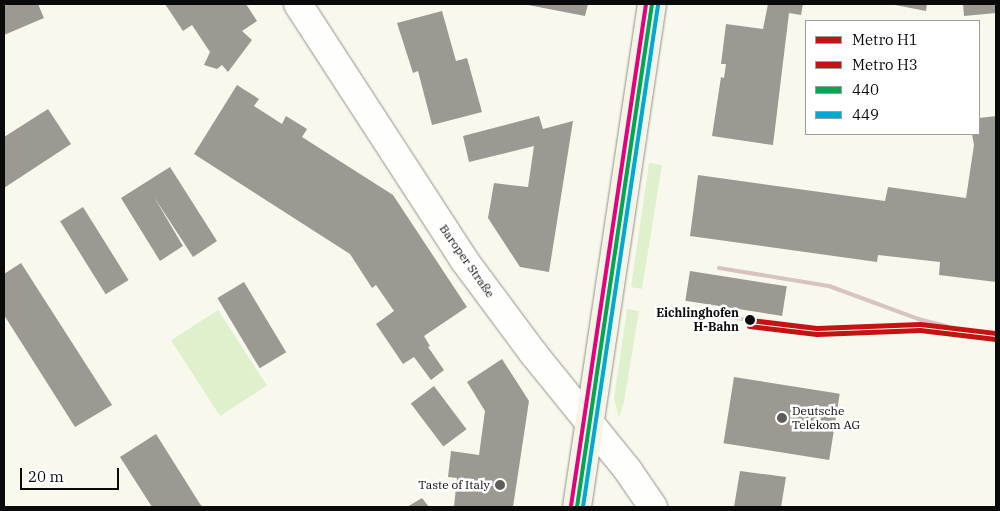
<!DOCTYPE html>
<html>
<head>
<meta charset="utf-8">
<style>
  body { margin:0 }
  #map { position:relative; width:1000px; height:511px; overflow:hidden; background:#f9f8ed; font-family:"IBM Plex Serif",serif }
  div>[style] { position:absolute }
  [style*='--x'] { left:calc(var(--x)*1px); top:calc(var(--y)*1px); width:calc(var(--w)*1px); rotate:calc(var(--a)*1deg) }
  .green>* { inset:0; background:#dff0cc; transform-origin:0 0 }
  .building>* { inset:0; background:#9c9993; transform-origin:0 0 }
  .roads { filter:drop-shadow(0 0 1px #92918c) drop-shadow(0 0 1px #92918c) }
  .street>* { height:28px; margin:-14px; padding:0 14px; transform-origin:14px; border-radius:14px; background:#fefefc }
  .secondary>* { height:28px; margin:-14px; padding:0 14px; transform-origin:14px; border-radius:14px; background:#f4f4e7 }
  .rail>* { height:4px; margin:-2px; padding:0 2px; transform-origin:2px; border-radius:2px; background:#d6c3c2 }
  .bus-1>* { height:4px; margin:-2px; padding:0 2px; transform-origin:2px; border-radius:2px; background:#00a651 }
  .bus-2>* { height:4px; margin:-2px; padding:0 2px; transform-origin:2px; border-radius:2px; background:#00a9ce }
  .bus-3>* { height:4px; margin:-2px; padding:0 2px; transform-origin:2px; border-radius:2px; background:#e5007d }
  .metro-1>* { height:5px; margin:-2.5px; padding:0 2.5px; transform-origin:2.5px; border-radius:2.5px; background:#c31313 }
  .metro-2>* { height:5px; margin:-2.5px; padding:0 2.5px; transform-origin:2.5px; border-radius:2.5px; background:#c31313 }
  .dots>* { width:14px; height:14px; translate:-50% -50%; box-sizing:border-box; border:2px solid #fff; border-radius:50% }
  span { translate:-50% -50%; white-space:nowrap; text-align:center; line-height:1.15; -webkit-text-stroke:5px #fff; paint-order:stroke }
  .street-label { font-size:12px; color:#0a0a0a }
  .stop-label { font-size:12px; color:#0a0a0a; font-weight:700 }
  .right { translate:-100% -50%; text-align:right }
  .poi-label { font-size:12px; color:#0a0a0a }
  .left { translate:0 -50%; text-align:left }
  .frame { position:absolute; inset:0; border:5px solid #0a0a0a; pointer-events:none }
  .legend { position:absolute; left:805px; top:20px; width:175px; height:115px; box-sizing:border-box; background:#fff; border:1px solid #9d9d9d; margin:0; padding:6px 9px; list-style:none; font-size:15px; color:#0a0a0a }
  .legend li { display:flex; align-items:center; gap:10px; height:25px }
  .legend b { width:25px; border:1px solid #9d9d9d }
  .scale { position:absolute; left:20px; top:468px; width:99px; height:22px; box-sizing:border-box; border:2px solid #0a0a0a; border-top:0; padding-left:6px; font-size:15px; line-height:18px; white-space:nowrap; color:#0a0a0a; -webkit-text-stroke:4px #fff; paint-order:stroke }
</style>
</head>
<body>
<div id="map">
  <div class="green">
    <i style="clip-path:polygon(649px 163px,662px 165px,642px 289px,631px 287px)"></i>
    <i style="clip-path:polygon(627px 309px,639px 311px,624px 402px,619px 418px,614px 398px)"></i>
    <i style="left:218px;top:310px;width:90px;height:56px;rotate:57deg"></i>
  </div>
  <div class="building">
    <i style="clip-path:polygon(4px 4px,38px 4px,44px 18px,4px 35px)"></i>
    <i style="clip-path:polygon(165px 4px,246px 4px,257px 21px,242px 31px,252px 40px,228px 72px,222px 65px,217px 69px,204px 65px,210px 52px,192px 25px,183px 31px)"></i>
    <i style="clip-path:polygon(523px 4px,588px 4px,585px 16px)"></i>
    <i style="clip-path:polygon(768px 4px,803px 4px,801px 15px,789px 13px,773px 145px,712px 136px,721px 77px,724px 78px,726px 64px,721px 64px,726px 24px,763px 29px)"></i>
    <i style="clip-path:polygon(890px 4px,927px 4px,926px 11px)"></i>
    <i style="clip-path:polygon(963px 4px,996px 4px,996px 13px,964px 16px)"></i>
    <i style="clip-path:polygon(442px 11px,456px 61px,467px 58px,482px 112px,432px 125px,418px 71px,413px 73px,397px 23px)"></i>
    <i style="clip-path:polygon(237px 85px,259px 99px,254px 106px,282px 124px,286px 116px,307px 129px,302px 137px,393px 195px,467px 307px,424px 336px,430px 346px,428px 347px,444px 370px,431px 380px,414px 357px,403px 364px,376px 324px,394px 311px,376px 285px,372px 288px,350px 254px,194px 154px)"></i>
    <i style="clip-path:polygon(48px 109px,71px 144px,4px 188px,4px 137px)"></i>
    <i style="clip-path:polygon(539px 116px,543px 129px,573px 121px,549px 272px,520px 267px,488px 218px,494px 183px,528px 187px,534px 146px,469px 162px,463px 136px)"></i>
    <i style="clip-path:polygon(996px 116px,996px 282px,939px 275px,940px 262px,878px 255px,877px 262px,690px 236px,698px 175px,885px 201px,888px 187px,966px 198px,974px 145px,972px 134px,979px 134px,979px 118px)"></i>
    <i style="clip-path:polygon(170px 167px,217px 241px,193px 257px,154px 197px,183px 246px,160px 261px,121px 198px)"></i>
    <i style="left:83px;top:207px;width:86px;height:27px;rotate:58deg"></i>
    <i style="clip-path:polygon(21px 263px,112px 405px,75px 427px,4px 315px,4px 274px)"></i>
    <i style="left:690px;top:271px;width:98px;height:30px;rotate:9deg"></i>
    <i style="left:244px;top:282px;width:82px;height:31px;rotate:59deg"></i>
    <i style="clip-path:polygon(502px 359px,529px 401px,513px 507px,454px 507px,457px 478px,448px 477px,451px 451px,479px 455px,485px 411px,467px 382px)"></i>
    <i style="left:734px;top:377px;width:107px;height:67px;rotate:9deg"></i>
    <i style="left:434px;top:386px;width:54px;height:29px;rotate:53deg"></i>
    <i style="clip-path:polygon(156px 434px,200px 504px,203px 507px,152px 507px,120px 457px)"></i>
    <i style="clip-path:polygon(740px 471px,786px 477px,781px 507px,734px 507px)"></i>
    <i style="clip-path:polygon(422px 498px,429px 507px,407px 507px)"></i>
  </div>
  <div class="roads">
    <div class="street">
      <i style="--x:298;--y:4;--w:305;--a:57"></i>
      <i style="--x:464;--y:260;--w:116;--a:53.4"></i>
      <i style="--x:533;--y:353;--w:149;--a:51"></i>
      <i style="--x:627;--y:469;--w:46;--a:55.6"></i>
    </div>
    <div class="secondary">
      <i style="--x:577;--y:507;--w:509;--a:-81.52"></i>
    </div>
  </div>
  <div class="rail">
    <i style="--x:719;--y:268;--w:111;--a:9.3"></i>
    <i style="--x:829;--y:286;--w:95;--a:20.3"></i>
    <i style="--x:918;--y:319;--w:30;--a:14"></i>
    <i style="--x:711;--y:314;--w:39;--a:9"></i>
  </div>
  <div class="bus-1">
    <i style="--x:577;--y:507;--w:509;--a:-81.52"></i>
  </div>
  <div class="bus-2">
    <i style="--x:583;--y:507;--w:508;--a:-81.5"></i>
  </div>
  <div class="bus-3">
    <i style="--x:571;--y:506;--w:508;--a:-81.5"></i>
  </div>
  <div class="metro-1">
    <i style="--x:750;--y:320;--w:67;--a:6.8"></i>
    <i style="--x:817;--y:328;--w:103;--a:-2.2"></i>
    <i style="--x:920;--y:324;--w:77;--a:6.8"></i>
  </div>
  <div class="metro-2">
    <i style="--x:749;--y:326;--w:68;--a:6.7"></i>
    <i style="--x:817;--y:334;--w:103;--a:-2.2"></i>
    <i style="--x:920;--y:330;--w:76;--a:6.8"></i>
  </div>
  <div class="dots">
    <i style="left:750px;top:320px;background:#0a0a0a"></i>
    <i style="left:782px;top:418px;background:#5e5d59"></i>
    <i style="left:500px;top:485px;background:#5e5d59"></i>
  </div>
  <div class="street-label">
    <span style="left:467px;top:261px;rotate:55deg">Baroper Straße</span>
  </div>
  <div class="stop-label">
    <span class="right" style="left:739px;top:320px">Eichlinghofen<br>H-Bahn</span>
  </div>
  <div class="poi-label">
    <span class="left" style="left:792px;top:418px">Deutsche<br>Telekom AG</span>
    <span class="right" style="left:490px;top:485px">Taste of Italy</span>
  </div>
  <div class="frame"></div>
  <ul class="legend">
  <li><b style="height:6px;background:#c31313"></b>Metro H1</li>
  <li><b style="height:6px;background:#c31313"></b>Metro H3</li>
  <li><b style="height:6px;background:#00a651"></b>440</li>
  <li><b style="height:6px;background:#00a9ce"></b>449</li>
  </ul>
  <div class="scale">20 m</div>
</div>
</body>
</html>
